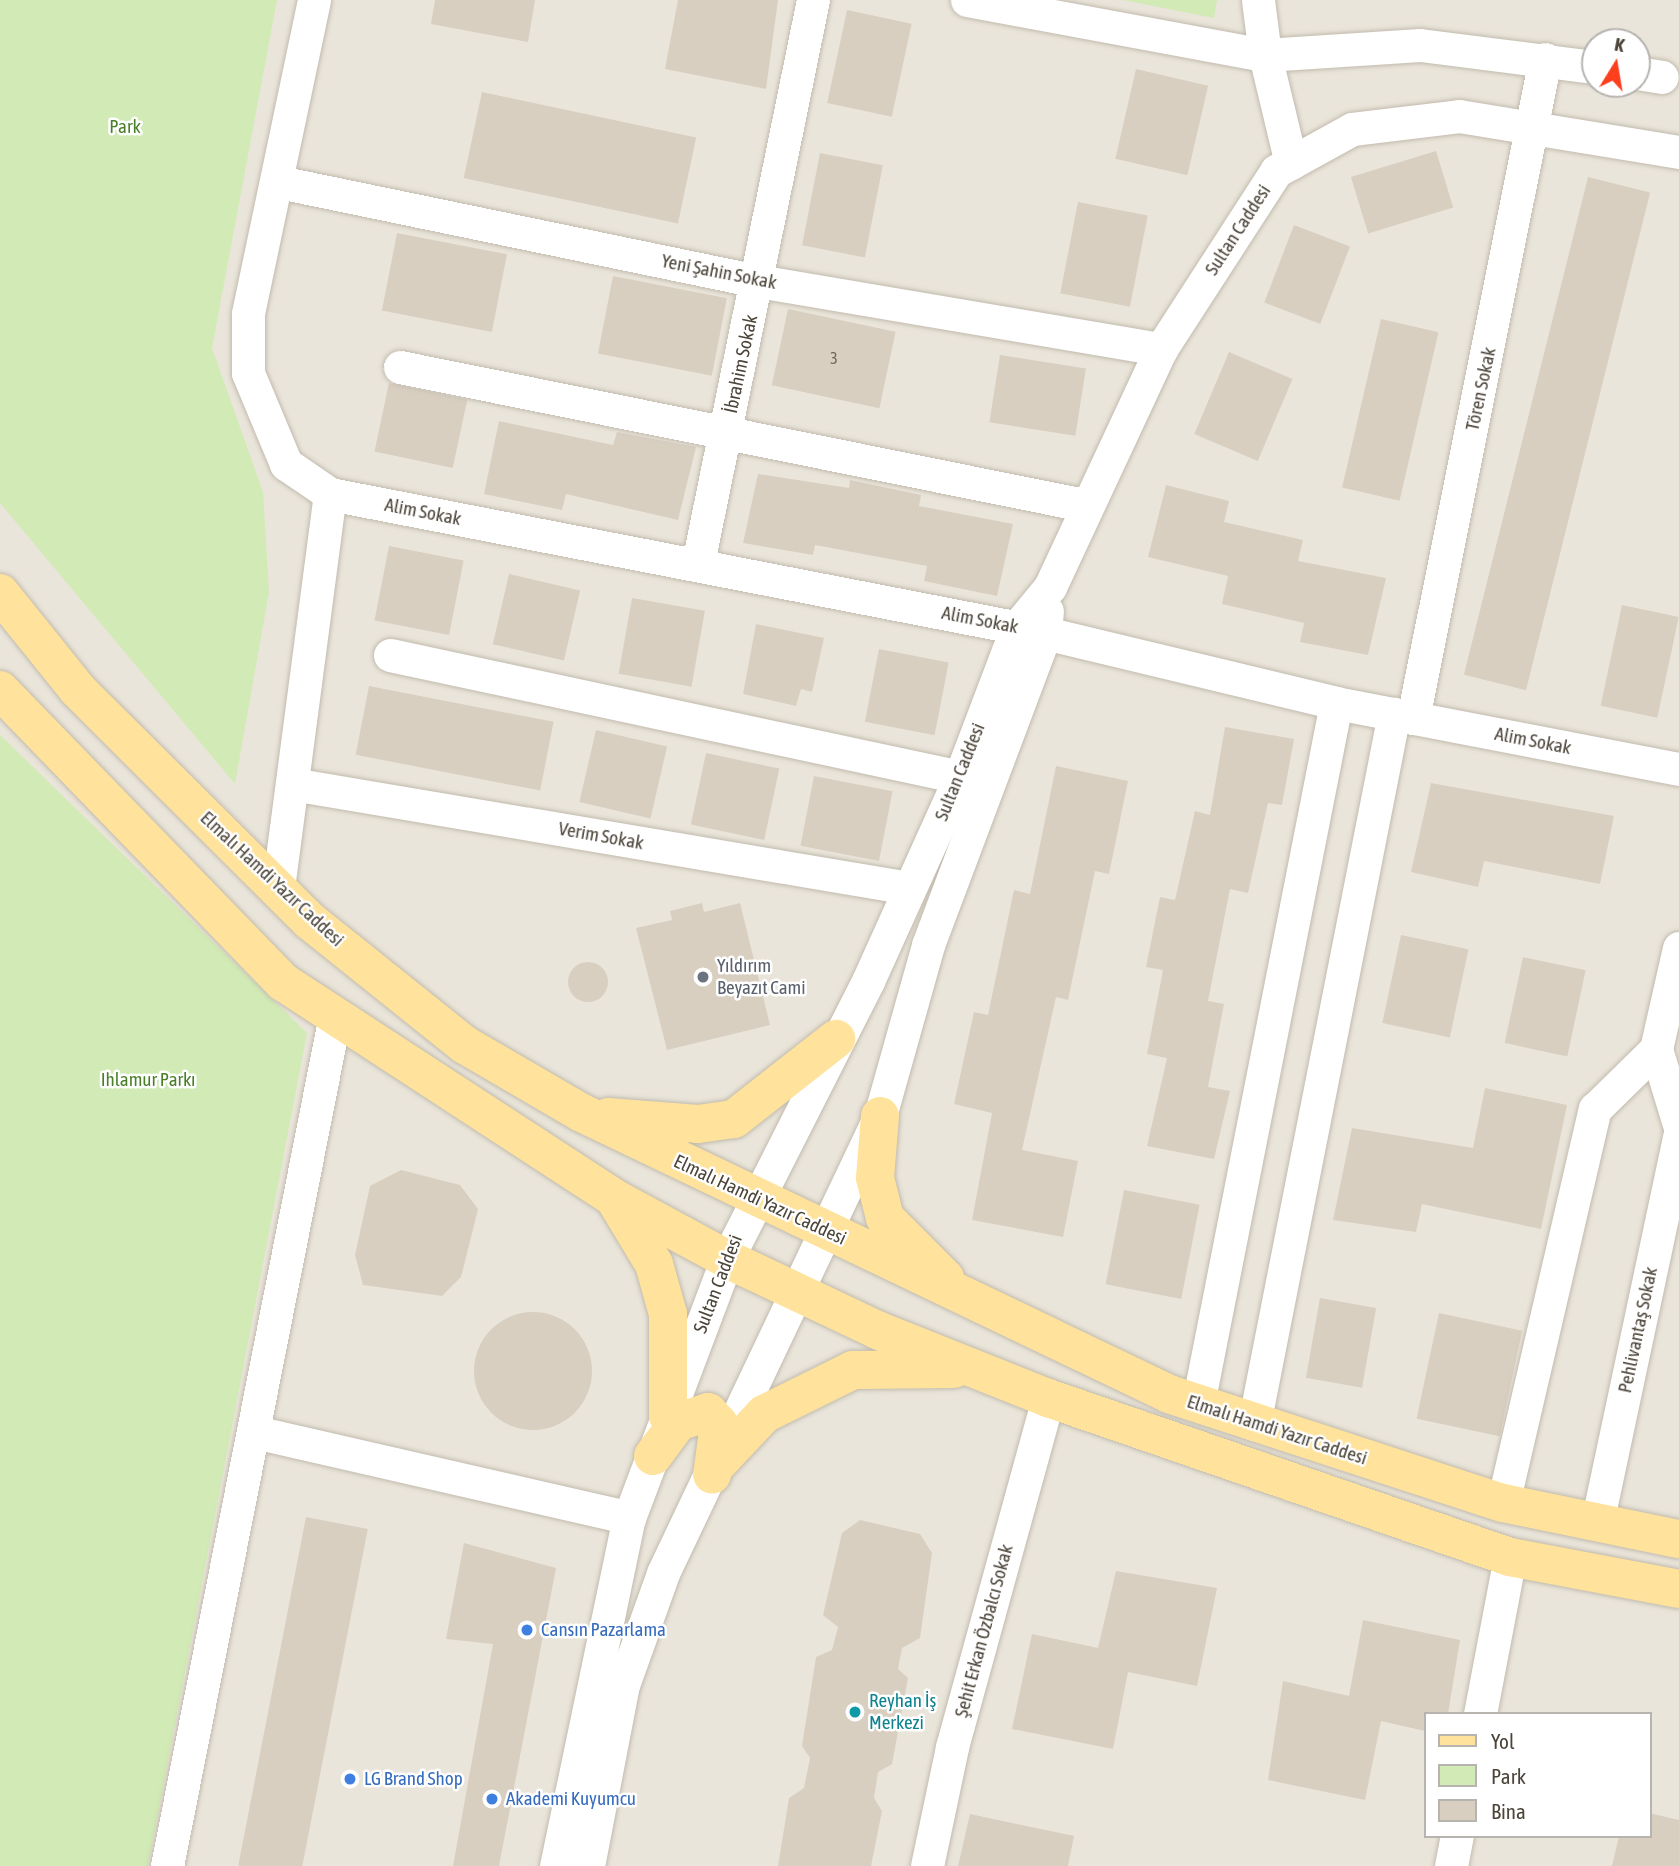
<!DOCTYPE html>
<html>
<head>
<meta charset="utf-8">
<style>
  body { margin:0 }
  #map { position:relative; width:1679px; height:1866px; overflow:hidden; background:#f6f3ec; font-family:"Asap Condensed",sans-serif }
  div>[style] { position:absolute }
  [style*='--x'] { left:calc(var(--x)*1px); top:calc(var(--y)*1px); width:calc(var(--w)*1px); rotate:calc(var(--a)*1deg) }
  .residential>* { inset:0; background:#eae5da }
  .green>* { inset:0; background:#d2eab5 }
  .building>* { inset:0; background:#d8cfc1; transform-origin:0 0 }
  .round { border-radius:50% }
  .roads { filter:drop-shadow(0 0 2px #c2bbae) drop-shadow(0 0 2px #c2bbae) }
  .minor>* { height:33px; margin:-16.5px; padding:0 16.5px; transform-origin:16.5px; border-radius:16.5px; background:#fff }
  .major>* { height:38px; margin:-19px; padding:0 19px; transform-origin:19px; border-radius:19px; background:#ffe39c }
  .dots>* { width:19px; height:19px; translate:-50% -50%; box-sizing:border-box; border:4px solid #fff; border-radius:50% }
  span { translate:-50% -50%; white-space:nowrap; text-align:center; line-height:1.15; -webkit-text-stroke:5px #fff; paint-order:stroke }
  .number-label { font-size:16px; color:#6e675b }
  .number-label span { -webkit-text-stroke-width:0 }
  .park-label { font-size:19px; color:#4a7f2a }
  .street-label { font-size:19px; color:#4b4439 }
  .worship-label { font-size:19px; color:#5b616d }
  .left { translate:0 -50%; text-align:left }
  .shop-label { font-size:19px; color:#366cbe }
  .culture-label { font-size:19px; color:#0d838f }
  .legend { position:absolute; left:1424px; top:1712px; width:228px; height:126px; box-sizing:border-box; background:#fff; border:2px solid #b7b4b0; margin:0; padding:9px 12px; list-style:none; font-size:21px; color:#4b4439 }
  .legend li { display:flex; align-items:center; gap:14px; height:35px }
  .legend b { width:35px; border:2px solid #b7b4b0 }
  .north { position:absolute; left:1581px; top:28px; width:70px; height:70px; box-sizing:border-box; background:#fff; border:2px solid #b7b4b0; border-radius:50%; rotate:11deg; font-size:19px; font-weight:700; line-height:28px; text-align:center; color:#4b4439 }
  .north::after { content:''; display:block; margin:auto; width:24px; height:32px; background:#fc3f1d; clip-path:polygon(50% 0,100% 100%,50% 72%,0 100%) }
</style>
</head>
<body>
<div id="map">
  <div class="residential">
    <i style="clip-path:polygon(evenodd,0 0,1679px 0,1679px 1866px,0 1866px,0 0,1595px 42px,1637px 42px,1637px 84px,1595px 84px,1595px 42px,0 0,1425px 1714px,1649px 1714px,1649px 1836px,1425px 1836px,1425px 1714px)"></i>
  </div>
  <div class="green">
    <i style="clip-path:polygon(0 0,277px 0,212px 348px,263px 492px,269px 592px,235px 784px,0 503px)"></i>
    <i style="clip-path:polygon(1123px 0,1217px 0,1214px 18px)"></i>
    <i style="clip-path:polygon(0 735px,307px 1033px,148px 1866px,0 1866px)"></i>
  </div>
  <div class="building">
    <i style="clip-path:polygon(435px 0,535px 0,528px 42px,431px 24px)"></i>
    <i style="clip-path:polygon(678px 0,778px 0,766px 89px,665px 69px)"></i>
    <i style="left:847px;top:10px;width:66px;height:95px;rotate:12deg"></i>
    <i style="left:1136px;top:69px;width:74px;height:92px;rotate:13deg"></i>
    <i style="left:482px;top:92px;width:219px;height:88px;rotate:12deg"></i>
    <i style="left:1436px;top:151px;width:59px;height:89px;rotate:73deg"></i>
    <i style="left:820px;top:153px;width:64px;height:94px;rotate:11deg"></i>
    <i style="left:1588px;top:177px;width:64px;height:513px;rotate:14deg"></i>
    <i style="left:1078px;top:202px;width:71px;height:93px;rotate:11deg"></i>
    <i style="left:1294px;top:225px;width:60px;height:83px;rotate:21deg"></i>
    <i style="left:397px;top:233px;width:112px;height:79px;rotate:11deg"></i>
    <i style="left:613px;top:276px;width:116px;height:79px;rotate:11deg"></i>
    <i style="left:788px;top:309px;width:110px;height:78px;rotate:12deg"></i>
    <i style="left:1381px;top:319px;width:59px;height:173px;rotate:13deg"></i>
    <i style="left:1229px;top:352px;width:69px;height:89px;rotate:23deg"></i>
    <i style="left:1000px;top:355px;width:87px;height:68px;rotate:9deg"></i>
    <i style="left:389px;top:383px;width:80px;height:70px;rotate:12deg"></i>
    <i style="clip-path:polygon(499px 421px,613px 445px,617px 432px,696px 447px,678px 520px,566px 494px,562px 510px,484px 494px)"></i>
    <i style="clip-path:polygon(758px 474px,849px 488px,850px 480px,921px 495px,919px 506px,1013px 524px,997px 596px,924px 581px,927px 566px,815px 545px,813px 555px,743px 543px)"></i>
    <i style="clip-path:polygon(1166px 485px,1229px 501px,1224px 522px,1303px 540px,1298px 561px,1386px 578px,1368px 655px,1300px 642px,1304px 623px,1222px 604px,1228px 576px,1148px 557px)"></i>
    <i style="left:389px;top:546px;width:76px;height:76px;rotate:11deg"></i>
    <i style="left:509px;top:574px;width:73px;height:72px;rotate:13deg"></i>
    <i style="left:632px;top:598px;width:74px;height:77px;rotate:10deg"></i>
    <i style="left:1622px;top:605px;width:58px;height:103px;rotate:12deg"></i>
    <i style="clip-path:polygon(756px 624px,824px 638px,812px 692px,801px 689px,796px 706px,743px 694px)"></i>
    <i style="left:879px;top:649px;width:71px;height:74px;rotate:11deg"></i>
    <i style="left:369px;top:686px;width:188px;height:70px;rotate:11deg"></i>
    <i style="clip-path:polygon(1225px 727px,1294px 739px,1282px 805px,1268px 803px,1248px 893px,1230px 889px,1208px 1001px,1224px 1004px,1208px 1087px,1230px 1091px,1214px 1159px,1147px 1146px,1167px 1058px,1147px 1054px,1163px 970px,1146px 967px,1160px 897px,1175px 900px,1195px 811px,1210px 815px)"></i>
    <i style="left:596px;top:730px;width:73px;height:74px;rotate:13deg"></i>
    <i style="left:706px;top:753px;width:75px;height:73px;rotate:12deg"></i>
    <i style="clip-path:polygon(1056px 766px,1128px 781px,1109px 874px,1095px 871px,1068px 1000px,1056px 997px,1022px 1150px,1078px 1161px,1063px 1237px,972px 1220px,992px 1113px,954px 1104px,974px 1012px,988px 1015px,1014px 890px,1030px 894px)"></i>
    <i style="left:814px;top:776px;width:80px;height:71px;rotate:11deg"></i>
    <i style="clip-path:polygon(1431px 783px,1614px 816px,1600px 884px,1484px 861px,1478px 887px,1411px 872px)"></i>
    <i style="clip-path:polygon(702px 903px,704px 912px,740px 903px,770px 1025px,667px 1050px,636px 928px,672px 920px,670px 911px)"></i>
    <i style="left:1401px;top:935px;width:69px;height:90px;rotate:12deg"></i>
    <i style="left:1523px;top:957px;width:64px;height:88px;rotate:12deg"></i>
    <i class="round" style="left:568px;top:962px;width:40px;height:40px"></i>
    <i style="clip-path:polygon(1485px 1088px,1567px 1105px,1541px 1229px,1422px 1204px,1416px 1232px,1333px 1220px,1352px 1128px,1473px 1148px)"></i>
    <i style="clip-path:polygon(401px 1170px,460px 1185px,478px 1209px,461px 1277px,442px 1296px,363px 1285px,355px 1255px,370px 1186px)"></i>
    <i style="left:1124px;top:1190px;width:77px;height:96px;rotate:11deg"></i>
    <i style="left:1320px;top:1298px;width:57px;height:81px;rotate:10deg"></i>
    <i class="round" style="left:474px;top:1312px;width:118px;height:118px"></i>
    <i style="left:1439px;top:1313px;width:85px;height:108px;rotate:12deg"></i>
    <i style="left:306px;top:1517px;width:63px;height:355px;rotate:11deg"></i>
    <i style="clip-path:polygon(860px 1520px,920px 1534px,932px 1553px,920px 1638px,902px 1648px,898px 1669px,908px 1678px,892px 1764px,878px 1772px,874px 1798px,882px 1811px,871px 1866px,778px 1866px,789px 1798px,804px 1788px,810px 1758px,802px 1746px,816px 1657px,832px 1650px,838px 1627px,823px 1615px,842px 1533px)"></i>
    <i style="clip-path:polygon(464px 1543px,556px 1568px,499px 1866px,453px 1866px,493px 1644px,446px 1639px)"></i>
    <i style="clip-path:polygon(1116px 1571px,1217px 1588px,1197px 1686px,1128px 1672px,1113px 1749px,1012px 1729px,1032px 1634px,1098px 1648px)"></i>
    <i style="clip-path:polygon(1363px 1620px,1460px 1640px,1448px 1714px,1425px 1714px,1425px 1731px,1381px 1721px,1365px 1800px,1268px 1780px,1283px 1681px,1349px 1696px)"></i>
    <i style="clip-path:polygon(1649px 1813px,1679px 1820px,1679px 1866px,1612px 1866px,1619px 1836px,1649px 1836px)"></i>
    <i style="clip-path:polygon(970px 1814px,1074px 1836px,1068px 1866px,958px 1866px)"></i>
  </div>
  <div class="roads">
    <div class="minor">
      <i style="--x:314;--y:0;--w:321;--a:101.9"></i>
      <i style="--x:248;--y:314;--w:59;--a:90"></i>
      <i style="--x:248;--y:373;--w:99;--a:67.3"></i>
      <i style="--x:286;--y:464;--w:53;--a:34.3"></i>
      <i style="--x:330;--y:494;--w:728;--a:11"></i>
      <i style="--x:1045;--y:633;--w:299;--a:13.5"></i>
      <i style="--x:1336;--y:703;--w:349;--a:10.9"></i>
      <i style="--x:967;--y:0;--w:303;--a:10.5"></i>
      <i style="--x:1265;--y:55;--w:111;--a:76.5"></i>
      <i style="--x:1258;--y:0;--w:55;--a:82.7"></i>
      <i style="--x:1265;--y:55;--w:155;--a:-3.7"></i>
      <i style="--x:1420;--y:45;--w:176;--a:7.2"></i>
      <i style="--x:1637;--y:73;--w:25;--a:9"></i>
      <i style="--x:279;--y:182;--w:489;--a:11.7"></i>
      <i style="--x:758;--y:281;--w:409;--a:9.6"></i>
      <i style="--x:400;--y:367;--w:698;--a:11.41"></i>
      <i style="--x:698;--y:563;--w:575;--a:-78.46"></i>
      <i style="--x:390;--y:655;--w:583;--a:12.08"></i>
      <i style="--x:1413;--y:718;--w:672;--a:-78.67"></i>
      <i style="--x:292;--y:784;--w:626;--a:9.57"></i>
      <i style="--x:278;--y:888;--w:397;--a:-82.5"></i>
      <i style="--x:1679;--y:948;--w:104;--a:102.8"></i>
      <i style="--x:1656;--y:1049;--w:78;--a:73"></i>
      <i style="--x:1198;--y:1404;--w:714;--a:-78.86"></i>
      <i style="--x:1254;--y:1424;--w:724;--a:-78.85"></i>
      <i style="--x:255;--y:1432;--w:384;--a:12.9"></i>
      <i style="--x:1503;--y:1503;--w:405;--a:-76.9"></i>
      <i style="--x:1595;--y:1109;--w:86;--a:-44.5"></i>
      <i style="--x:1597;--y:1523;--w:395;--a:-78"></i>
      <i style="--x:1480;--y:1714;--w:160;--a:-79.2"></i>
      <i style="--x:167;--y:1866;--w:862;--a:-78.83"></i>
      <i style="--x:556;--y:1866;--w:356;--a:-78.2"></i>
      <i style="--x:629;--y:1518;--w:277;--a:-69.3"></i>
      <i style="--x:727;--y:1259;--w:312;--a:-63.1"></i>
      <i style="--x:868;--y:981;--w:224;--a:-65.7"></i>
      <i style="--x:960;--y:777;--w:160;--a:-69.2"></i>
      <i style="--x:1017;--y:627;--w:52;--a:-50.5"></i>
      <i style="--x:1050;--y:587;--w:263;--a:-65"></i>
      <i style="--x:1161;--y:349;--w:212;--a:-57.1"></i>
      <i style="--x:1276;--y:171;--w:87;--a:-28.9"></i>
      <i style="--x:1352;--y:129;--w:108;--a:-6.9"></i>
      <i style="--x:1459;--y:116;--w:223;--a:9.3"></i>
      <i style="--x:588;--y:1866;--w:184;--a:-79.1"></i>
      <i style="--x:623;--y:1685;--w:119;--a:-70.3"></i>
      <i style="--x:663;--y:1573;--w:506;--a:-64.6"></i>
      <i style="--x:880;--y:1116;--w:178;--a:-74.3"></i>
      <i style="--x:928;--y:945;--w:333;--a:-69.4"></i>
      <i style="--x:1045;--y:633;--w:22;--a:-85"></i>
      <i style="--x:927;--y:1866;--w:122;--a:-78.1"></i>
      <i style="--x:952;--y:1747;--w:362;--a:-74.6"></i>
      <i style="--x:1451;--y:1866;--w:31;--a:-79"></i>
    </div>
    <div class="major">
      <i style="--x:0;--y:593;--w:124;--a:51.2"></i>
      <i style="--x:78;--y:690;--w:327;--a:44.9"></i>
      <i style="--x:310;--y:921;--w:198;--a:38.7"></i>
      <i style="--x:465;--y:1045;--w:133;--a:30.2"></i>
      <i style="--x:580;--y:1112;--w:653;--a:25.58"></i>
      <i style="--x:1169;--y:1394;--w:351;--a:18.1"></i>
      <i style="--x:1503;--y:1503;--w:180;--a:11.6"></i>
      <i style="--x:0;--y:690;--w:407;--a:45.9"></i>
      <i style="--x:283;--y:982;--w:395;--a:33.1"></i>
      <i style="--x:614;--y:1198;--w:128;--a:28.4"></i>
      <i style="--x:727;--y:1259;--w:166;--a:25.3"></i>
      <i style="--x:877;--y:1330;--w:184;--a:21.7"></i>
      <i style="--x:1048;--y:1398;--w:489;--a:19"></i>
      <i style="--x:1510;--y:1557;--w:172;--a:10.7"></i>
      <i style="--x:880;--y:1116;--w:62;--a:94.6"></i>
      <i style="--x:875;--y:1178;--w:41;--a:76"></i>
      <i style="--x:885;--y:1218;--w:85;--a:45"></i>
      <i style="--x:608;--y:1117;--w:90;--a:4.4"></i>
      <i style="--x:698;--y:1124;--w:36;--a:-8"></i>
      <i style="--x:734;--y:1119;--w:130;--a:-38.1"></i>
      <i style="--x:614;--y:1198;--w:77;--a:58.8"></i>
      <i style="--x:654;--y:1264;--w:52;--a:74.4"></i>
      <i style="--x:668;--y:1314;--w:102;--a:90"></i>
      <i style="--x:653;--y:1456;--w:42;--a:-53.7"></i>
      <i style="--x:678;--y:1422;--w:32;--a:-18"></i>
      <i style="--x:708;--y:1412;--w:16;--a:47"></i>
      <i style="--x:719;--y:1424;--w:51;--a:97.8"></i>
      <i style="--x:718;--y:1463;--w:67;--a:-46.8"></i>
      <i style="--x:764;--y:1414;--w:99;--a:-26.3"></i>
      <i style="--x:853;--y:1370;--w:101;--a:-0.6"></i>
    </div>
  </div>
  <div class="dots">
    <i style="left:703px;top:977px;background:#6b7280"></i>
    <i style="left:527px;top:1630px;background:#3f7fe0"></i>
    <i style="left:855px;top:1712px;background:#0f9aa8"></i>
    <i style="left:350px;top:1779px;background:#3f7fe0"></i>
    <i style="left:492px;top:1799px;background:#3f7fe0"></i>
  </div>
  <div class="number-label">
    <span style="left:834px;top:358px">3</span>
  </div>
  <div class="park-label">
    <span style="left:125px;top:127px">Park</span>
    <span style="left:148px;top:1080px">Ihlamur Parkı</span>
  </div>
  <div class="street-label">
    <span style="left:1238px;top:230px;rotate:-57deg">Sultan Caddesi</span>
    <span style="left:719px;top:272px;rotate:11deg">Yeni Şahin Sokak</span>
    <span style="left:741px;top:364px;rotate:-78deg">İbrahim Sokak</span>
    <span style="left:1481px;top:389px;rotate:-78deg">Tören Sokak</span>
    <span style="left:423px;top:512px;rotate:11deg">Alim Sokak</span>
    <span style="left:980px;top:620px;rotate:11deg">Alim Sokak</span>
    <span style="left:1533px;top:741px;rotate:11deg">Alim Sokak</span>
    <span style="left:960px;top:772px;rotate:-68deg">Sultan Caddesi</span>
    <span style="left:601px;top:836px;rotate:10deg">Verim Sokak</span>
    <span style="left:272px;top:879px;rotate:43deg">Elmalı Hamdi Yazır Caddesi</span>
    <span style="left:760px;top:1200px;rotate:25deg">Elmalı Hamdi Yazır Caddesi</span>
    <span style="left:718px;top:1284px;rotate:-69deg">Sultan Caddesi</span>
    <span style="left:1638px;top:1330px;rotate:-78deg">Pehlivantaş Sokak</span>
    <span style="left:1277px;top:1430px;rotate:18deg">Elmalı Hamdi Yazır Caddesi</span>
    <span style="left:984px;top:1631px;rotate:-75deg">Şehit Erkan Özbalcı Sokak</span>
  </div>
  <div class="worship-label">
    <span class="left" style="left:717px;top:977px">Yıldırım<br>Beyazıt Cami</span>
  </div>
  <div class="shop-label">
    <span class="left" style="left:541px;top:1630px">Cansın Pazarlama</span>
    <span class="left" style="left:364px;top:1779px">LG Brand Shop</span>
    <span class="left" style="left:506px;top:1799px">Akademi Kuyumcu</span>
  </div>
  <div class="culture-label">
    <span class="left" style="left:869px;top:1712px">Reyhan İş<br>Merkezi</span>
  </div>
  <ul class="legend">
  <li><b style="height:9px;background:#ffe39c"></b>Yol</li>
  <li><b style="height:19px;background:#d2eab5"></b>Park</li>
  <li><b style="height:19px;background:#d8cfc1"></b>Bina</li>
  </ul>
  <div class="north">K</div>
</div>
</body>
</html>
